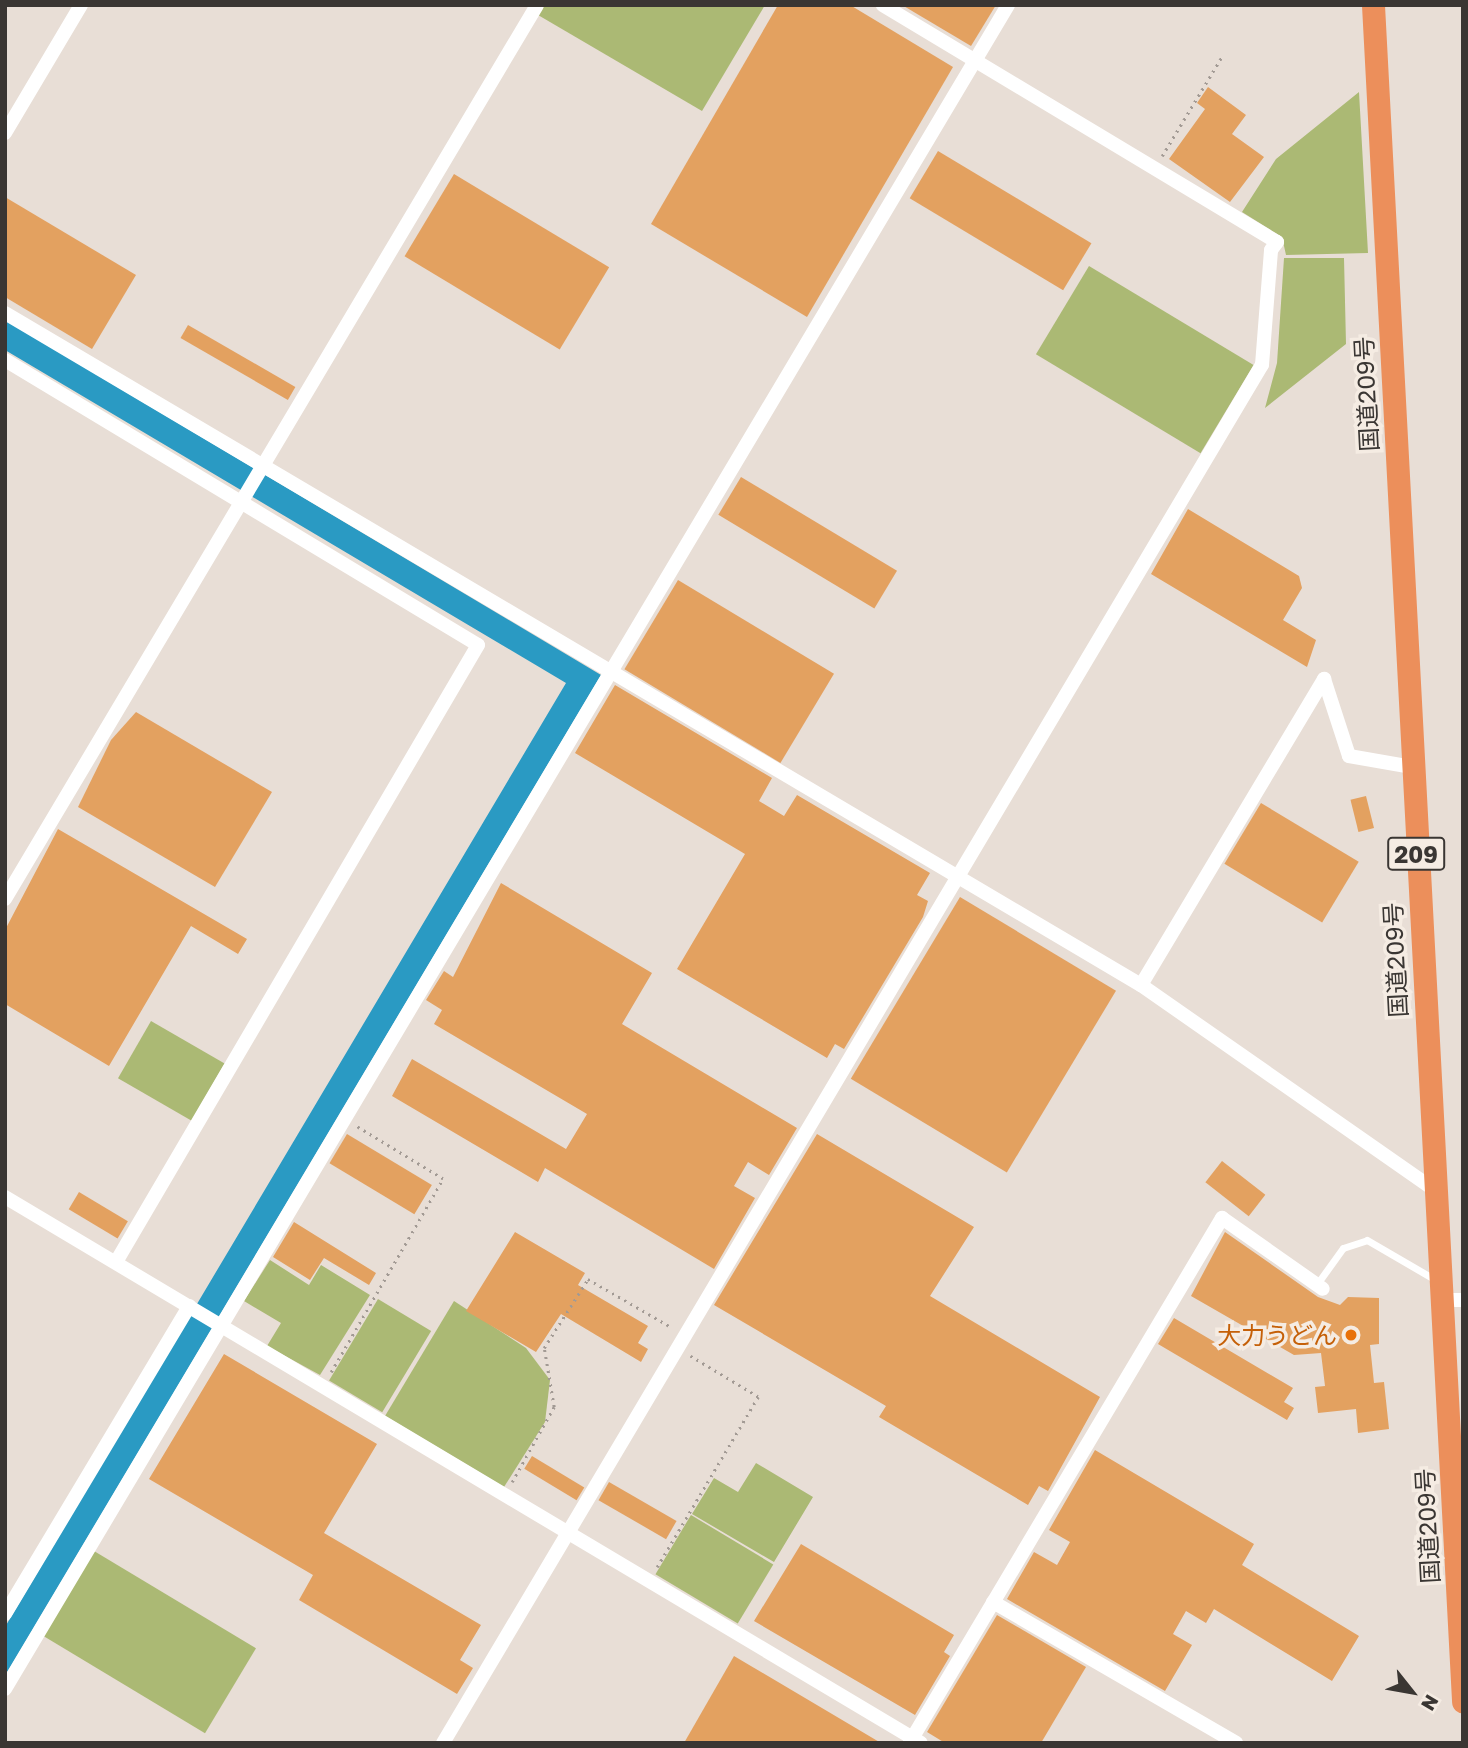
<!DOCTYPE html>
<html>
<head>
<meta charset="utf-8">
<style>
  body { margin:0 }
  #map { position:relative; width:1468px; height:1748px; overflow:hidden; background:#e8ded6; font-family:"Golos Text","Noto Sans JP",sans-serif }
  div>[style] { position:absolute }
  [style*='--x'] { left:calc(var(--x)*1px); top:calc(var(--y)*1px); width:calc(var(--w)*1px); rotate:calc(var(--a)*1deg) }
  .green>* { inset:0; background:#abb974; transform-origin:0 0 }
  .water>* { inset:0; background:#2a9ac3 }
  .building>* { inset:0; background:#e3a160; transform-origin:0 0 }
  .path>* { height:2.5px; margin-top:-1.25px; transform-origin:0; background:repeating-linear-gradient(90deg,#a29a94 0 2px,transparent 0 7px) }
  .service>* { height:7px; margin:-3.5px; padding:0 3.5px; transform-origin:3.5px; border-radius:3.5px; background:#fff }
  .minor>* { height:14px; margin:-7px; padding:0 7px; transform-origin:7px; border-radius:7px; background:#fff }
  .trunk>* { height:23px; margin:-11.5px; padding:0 11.5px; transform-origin:11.5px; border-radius:11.5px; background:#ec8f5b }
  .dots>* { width:19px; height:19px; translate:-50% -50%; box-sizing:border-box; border:4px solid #f5ece3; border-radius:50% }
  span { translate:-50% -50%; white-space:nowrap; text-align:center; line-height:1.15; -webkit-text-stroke:7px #f5ece3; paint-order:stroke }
  .shield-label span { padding:2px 5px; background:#f5ece3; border:2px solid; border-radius:5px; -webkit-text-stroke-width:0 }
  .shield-label { font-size:23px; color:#3a3633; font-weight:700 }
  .street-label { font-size:24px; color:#3a3633 }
  .food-label { font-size:24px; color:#c56008 }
  .right { translate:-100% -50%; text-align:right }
  .frame { position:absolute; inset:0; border:7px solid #3a3633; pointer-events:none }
  .north { position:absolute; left:1377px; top:1657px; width:70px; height:70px; -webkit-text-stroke:5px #f5ece3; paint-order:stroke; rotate:121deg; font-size:19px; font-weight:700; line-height:28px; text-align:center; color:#3a3633 }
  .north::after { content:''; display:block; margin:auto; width:24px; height:32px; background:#3a3633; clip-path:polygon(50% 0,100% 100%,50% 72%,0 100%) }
</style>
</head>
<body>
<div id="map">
  <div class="green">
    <i style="clip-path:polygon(544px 5px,765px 5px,702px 111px,538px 15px)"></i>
    <i style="clip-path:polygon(1359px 92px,1368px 253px,1286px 255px,1282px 237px,1242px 212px,1276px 159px)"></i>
    <i style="clip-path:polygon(1284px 258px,1344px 258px,1346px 344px,1265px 408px,1277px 363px)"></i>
    <i style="left:1089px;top:266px;width:192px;height:103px;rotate:31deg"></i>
    <i style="left:151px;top:1021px;width:85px;height:66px;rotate:30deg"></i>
    <i style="clip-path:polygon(270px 1260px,309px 1285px,321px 1265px,370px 1295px,320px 1375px,267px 1346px,281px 1323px,244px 1301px)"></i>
    <i style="left:378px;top:1299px;width:62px;height:95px;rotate:31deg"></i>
    <i style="clip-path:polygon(454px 1301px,526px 1348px,550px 1380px,545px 1422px,504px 1487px,385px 1416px)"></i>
    <i style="clip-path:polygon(756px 1463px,813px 1497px,774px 1562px,692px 1514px,714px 1478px,738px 1492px)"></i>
    <i style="left:691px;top:1515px;width:96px;height:69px;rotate:31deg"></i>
    <i style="left:94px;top:1551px;width:189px;height:99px;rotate:31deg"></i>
  </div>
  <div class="water">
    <i style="clip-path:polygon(5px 320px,601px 675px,5px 1676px,5px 1627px,566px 683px,5px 350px)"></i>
  </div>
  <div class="building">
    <i style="clip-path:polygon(778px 5px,850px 5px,953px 67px,807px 317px,651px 224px)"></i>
    <i style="clip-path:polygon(902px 5px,996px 5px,971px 46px)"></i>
    <i style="clip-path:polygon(1208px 87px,1246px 115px,1232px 134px,1264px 157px,1230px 202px,1169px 159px,1205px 109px,1197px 103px)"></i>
    <i style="left:938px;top:151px;width:179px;height:55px;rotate:31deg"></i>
    <i style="left:454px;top:174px;width:181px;height:96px;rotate:31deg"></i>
    <i style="clip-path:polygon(5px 197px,136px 275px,92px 349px,5px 297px)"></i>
    <i style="left:188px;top:325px;width:124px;height:15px;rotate:30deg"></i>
    <i style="left:741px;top:477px;width:182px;height:44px;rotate:31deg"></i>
    <i style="clip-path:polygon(1188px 509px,1299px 576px,1302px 588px,1283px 620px,1316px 640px,1307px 667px,1151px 574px)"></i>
    <i style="left:678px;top:580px;width:182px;height:104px;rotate:31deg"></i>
    <i style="clip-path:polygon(615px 685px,772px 778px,759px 801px,784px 816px,797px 795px,930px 873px,917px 895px,928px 901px,923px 917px,844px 1049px,835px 1044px,827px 1058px,677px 969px,745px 854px,575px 753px)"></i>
    <i style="clip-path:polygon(136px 712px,272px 792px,215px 887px,78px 807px,111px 740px)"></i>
    <i style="left:1366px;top:796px;width:33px;height:16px;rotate:76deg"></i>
    <i style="left:1261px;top:803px;width:114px;height:71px;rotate:31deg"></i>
    <i style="clip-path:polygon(58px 829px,247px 939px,238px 954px,191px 926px,109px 1066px,5px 1004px,5px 930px)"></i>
    <i style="clip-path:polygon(501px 883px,652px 973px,622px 1024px,797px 1128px,769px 1175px,748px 1162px,734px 1186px,755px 1198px,714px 1269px,545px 1168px,538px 1182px,392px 1096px,412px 1059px,566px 1149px,587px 1114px,434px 1024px,442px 1010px,426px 1000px,444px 971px,453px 977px)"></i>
    <i style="left:960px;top:897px;width:182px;height:212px;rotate:31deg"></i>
    <i style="left:347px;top:1134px;width:99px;height:34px;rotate:31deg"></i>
    <i style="clip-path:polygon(817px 1134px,974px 1227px,930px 1296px,1100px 1397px,1048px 1491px,1039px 1486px,1028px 1505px,879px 1417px,886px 1406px,714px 1305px)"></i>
    <i style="left:1222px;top:1161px;width:55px;height:27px;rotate:38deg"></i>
    <i style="left:79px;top:1192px;width:57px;height:20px;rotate:31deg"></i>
    <i style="clip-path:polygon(294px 1222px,376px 1273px,369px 1285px,324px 1258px,310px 1280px,273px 1257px)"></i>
    <i style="clip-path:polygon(515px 1232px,585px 1273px,578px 1285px,648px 1326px,638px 1343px,648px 1349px,641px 1362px,561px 1314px,536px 1352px,466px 1311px)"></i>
    <i style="clip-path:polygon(1225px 1232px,1318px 1297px,1340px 1305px,1348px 1297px,1379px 1298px,1379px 1344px,1370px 1345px,1374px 1383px,1384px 1382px,1389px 1429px,1358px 1433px,1356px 1409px,1318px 1413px,1315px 1387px,1325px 1386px,1321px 1353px,1294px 1355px,1191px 1296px)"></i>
    <i style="clip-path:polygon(1174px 1318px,1293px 1388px,1284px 1402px,1294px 1408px,1287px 1420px,1158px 1344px)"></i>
    <i style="clip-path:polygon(224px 1354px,377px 1444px,324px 1533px,481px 1625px,460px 1660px,473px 1668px,457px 1694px,299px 1600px,313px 1575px,149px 1479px)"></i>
    <i style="clip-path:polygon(1095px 1450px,1254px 1544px,1242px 1565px,1359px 1636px,1332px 1681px,1214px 1609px,1206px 1623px,1186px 1611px,1173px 1634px,1192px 1645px,1165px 1691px,1007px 1599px,1034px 1552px,1057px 1565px,1070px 1542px,1049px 1530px)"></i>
    <i style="left:532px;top:1456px;width:61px;height:15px;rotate:31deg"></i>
    <i style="left:609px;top:1482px;width:78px;height:21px;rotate:30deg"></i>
    <i style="clip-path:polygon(801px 1544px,954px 1635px,944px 1652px,950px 1656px,915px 1715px,754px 1621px)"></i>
    <i style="clip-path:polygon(997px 1615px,1086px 1667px,1041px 1743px,945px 1743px,927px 1732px)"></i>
    <i style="clip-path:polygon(734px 1656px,881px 1743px,684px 1743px)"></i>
  </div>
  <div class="path">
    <i style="--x:1162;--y:156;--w:118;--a:-58.9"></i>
    <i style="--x:331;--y:1372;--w:223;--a:-59.9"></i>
    <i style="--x:443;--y:1179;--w:102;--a:-148.7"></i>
    <i style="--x:512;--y:1482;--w:86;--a:-60.8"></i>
    <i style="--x:554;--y:1407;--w:60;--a:-99.6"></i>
    <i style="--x:544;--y:1348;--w:82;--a:-57.5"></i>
    <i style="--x:588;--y:1279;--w:96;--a:30"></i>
    <i style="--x:657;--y:1567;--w:198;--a:-59.3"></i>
    <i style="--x:758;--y:1397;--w:79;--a:-148.9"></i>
  </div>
  <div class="service">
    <i style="--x:1317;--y:1284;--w:44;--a:-54.2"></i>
    <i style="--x:1343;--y:1248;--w:25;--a:-18"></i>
    <i style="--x:1367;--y:1240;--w:78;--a:30.2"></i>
  </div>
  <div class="minor">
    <i style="--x:5;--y:133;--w:149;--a:-59.3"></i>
    <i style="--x:5;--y:313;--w:1320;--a:30.61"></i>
    <i style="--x:1141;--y:985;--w:356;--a:34.9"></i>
    <i style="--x:5;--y:360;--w:552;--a:31.07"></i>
    <i style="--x:478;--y:645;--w:715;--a:120.4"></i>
    <i style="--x:1324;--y:679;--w:81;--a:72"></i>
    <i style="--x:1349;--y:756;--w:64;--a:9.9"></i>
    <i style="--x:5;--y:899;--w:1040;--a:-59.24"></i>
    <i style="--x:1141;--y:985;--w:357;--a:-59.1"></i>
    <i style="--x:5;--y:1197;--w:1066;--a:30.8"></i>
    <i style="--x:1439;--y:1300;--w:24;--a:0"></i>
    <i style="--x:993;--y:1602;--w:281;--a:30.1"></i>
    <i style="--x:5;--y:1614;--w:359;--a:-59.1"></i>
    <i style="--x:5;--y:1689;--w:1960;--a:-59.22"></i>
    <i style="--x:910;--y:1742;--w:610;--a:-59.23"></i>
    <i style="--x:1222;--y:1218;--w:123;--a:35.1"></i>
    <i style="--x:443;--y:1743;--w:1603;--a:-59.28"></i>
    <i style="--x:1262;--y:365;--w:115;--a:-85.5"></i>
    <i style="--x:1271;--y:250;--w:10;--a:-53"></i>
    <i style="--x:1277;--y:242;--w:460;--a:-149"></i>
  </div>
  <div class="trunk">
    <i style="--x:1373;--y:5;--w:1699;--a:86.96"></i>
  </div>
  <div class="dots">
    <i style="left:1351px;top:1335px;background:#e8710a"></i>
  </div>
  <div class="shield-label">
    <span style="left:1416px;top:854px">209</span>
  </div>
  <div class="street-label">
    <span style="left:1366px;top:394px;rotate:-93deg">国道209号</span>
    <span style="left:1395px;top:960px;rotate:-93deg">国道209号</span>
    <span style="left:1427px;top:1526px;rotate:-93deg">国道209号</span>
  </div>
  <div class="food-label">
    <span class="right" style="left:1337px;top:1335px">大力うどん</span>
  </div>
  <div class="frame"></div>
  <div class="north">N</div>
</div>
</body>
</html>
